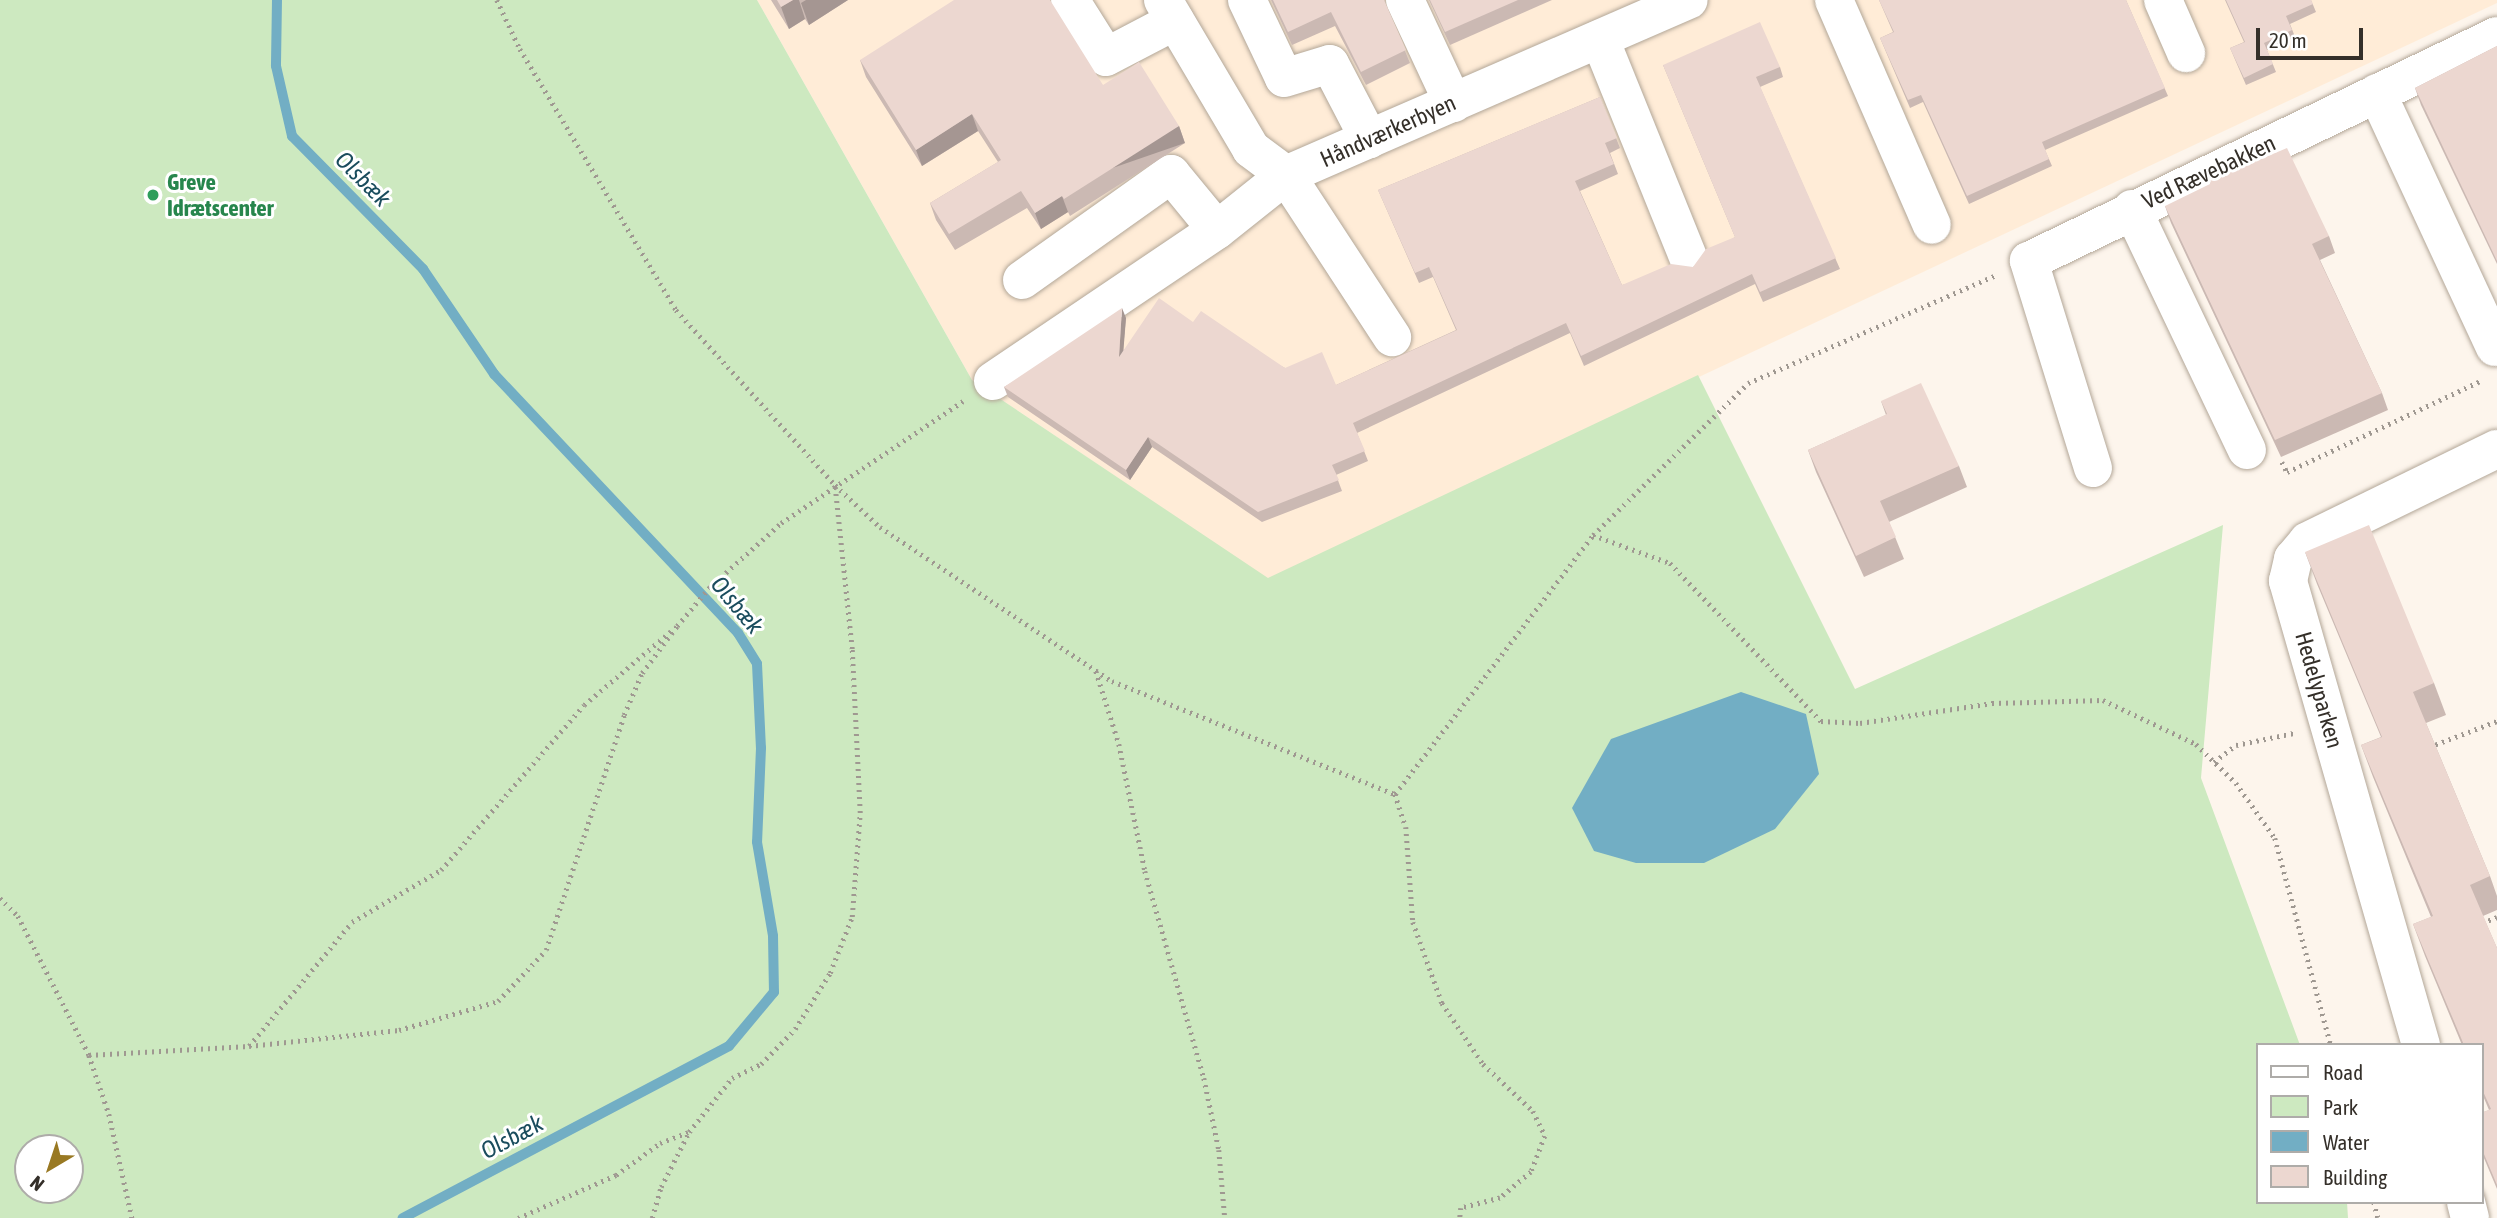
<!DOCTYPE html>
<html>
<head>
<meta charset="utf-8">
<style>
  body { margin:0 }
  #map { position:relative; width:2497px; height:1218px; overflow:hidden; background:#fdf5ec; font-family:"Asap Condensed",sans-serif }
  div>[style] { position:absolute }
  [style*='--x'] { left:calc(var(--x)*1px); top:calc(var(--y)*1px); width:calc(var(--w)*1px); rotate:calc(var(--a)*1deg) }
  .built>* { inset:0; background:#ffecd7 }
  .green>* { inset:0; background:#cde9c0 }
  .water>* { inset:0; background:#72aec4 }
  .stream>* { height:10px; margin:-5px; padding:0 5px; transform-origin:5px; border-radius:5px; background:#72aec4 }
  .path>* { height:4.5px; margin-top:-2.25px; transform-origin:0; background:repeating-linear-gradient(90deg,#9f9891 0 2px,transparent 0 7px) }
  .roads { filter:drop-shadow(0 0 2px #b3a798) drop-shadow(0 0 2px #b3a798) }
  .minor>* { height:38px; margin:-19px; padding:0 19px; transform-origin:19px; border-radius:19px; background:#fff }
  .wall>* { inset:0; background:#cbb9b3 }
  .shaded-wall>* { inset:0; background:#a59692; transform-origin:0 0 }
  .building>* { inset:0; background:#ecd7d0 }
  .dots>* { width:19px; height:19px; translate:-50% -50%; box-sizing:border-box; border:4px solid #fff; border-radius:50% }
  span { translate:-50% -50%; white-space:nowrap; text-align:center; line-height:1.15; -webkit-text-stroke:6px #fff; paint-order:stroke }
  .street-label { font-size:23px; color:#342f29 }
  .leisure-label { font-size:23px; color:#27864d; font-weight:700 }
  .left { translate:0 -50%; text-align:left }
  .water-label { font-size:24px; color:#1a4c5d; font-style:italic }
  .legend { position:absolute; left:2256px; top:1043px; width:228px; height:161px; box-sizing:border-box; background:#fff; border:2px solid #aeaca9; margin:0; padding:9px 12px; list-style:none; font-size:21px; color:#342f29 }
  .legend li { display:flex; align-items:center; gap:14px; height:35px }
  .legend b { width:35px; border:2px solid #aeaca9 }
  .north { position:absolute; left:14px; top:1134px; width:70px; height:70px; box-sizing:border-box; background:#fff; border:2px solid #aeaca9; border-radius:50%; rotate:219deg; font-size:19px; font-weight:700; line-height:28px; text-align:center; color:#342f29 }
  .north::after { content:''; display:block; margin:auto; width:24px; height:32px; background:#997923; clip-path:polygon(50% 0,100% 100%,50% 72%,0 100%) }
  .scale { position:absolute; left:2256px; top:28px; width:107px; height:32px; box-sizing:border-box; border:4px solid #342f29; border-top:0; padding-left:9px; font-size:21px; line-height:24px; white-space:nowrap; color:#342f29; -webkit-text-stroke:5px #fff; paint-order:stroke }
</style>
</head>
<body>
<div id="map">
  <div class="built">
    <i style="clip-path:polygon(757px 0,2497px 0,2497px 3px,1268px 579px,972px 380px)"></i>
  </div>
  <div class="green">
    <i style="clip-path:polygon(evenodd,0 0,757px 0,972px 380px,1268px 578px,1698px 375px,1855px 689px,2223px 525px,2201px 778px,2300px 1045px,2257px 1045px,2257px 1202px,2347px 1202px,2348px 1218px,0 1218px,0 0,28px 1148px,70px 1148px,70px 1190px,28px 1190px,28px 1148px)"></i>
  </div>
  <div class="water">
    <i style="clip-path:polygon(1741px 692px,1806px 714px,1819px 774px,1775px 829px,1704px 863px,1636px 863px,1594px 851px,1572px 808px,1611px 739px)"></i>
  </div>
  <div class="stream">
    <i style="--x:277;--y:0;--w:66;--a:90.9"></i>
    <i style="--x:276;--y:66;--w:72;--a:77.1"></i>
    <i style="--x:292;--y:136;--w:187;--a:45.4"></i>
    <i style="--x:423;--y:269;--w:127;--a:55.9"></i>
    <i style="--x:494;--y:374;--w:356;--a:46.7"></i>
    <i style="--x:738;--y:633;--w:36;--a:58"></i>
    <i style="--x:757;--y:664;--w:84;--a:87.3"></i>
    <i style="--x:761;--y:748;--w:94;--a:92.4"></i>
    <i style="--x:757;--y:842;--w:95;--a:80.3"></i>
    <i style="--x:773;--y:936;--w:56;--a:89"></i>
    <i style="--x:774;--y:992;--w:70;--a:129.8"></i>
    <i style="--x:729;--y:1046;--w:369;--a:152.2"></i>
  </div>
  <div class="path">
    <i style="--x:497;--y:0;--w:54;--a:64.9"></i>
    <i style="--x:520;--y:49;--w:304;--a:59.1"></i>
    <i style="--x:676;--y:310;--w:236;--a:47.7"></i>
    <i style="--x:835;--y:485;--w:62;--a:43"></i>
    <i style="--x:880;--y:527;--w:278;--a:33.6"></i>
    <i style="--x:1112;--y:681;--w:305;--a:21.8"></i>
    <i style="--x:1395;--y:794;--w:326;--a:-52.6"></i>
    <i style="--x:1593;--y:535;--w:82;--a:20"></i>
    <i style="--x:1670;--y:563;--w:219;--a:46.3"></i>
    <i style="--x:1821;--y:721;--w:39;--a:3"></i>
    <i style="--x:1860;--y:723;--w:134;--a:-8.6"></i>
    <i style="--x:1992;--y:703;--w:111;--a:-1.5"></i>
    <i style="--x:2103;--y:700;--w:103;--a:25.3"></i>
    <i style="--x:2196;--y:744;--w:56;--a:44.3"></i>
    <i style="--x:2236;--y:783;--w:67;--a:54.7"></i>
    <i style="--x:2275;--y:838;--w:214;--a:74.9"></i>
    <i style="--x:2282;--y:462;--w:11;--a:63"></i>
    <i style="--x:2287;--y:472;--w:213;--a:-25.2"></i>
    <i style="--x:1593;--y:535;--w:217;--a:-44.4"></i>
    <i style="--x:1748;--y:383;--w:270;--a:-23.5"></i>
    <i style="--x:1096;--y:671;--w:77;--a:72.5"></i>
    <i style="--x:1119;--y:744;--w:130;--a:78.4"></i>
    <i style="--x:1145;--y:871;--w:215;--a:74.1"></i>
    <i style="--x:1204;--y:1078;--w:74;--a:78.2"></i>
    <i style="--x:1219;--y:1150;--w:68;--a:85"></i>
    <i style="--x:2429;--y:747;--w:73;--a:-20.9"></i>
    <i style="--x:2214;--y:762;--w:28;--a:-38"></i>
    <i style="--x:2236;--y:745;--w:59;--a:-11.7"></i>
    <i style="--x:1395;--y:794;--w:35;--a:72"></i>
    <i style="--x:1406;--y:827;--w:95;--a:85.8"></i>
    <i style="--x:1413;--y:922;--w:86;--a:70.3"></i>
    <i style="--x:1442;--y:1003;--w:73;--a:56.1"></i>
    <i style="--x:1483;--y:1064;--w:69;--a:43.2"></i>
    <i style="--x:1533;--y:1111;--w:28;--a:64"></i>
    <i style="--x:1545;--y:1136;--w:39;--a:111"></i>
    <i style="--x:1531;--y:1172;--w:40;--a:140"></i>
    <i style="--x:1500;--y:1198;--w:40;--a:165.6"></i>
    <i style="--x:1461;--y:1208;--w:10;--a:96"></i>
    <i style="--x:0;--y:898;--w:25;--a:45"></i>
    <i style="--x:18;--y:916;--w:156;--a:62.9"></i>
    <i style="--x:89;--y:1055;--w:62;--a:71.3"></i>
    <i style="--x:109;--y:1114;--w:107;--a:77.5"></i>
    <i style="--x:2482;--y:923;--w:16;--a:-22"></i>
    <i style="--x:249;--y:1046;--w:151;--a:-6.1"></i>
    <i style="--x:399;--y:1030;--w:103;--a:-16.3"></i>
    <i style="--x:498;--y:1001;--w:70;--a:-46.7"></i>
    <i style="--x:546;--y:950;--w:248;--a:-71.6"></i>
    <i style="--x:624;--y:715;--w:46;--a:-66.8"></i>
    <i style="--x:642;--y:673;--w:59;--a:-53.3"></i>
    <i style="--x:677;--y:626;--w:51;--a:-49.8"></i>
    <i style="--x:710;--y:587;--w:96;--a:-42"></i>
    <i style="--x:781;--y:523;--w:219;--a:-33.8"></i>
    <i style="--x:89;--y:1055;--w:160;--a:-3.2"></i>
    <i style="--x:249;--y:1046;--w:161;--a:-50.3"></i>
    <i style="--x:352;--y:922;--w:103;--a:-30.3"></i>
    <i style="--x:441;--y:870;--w:218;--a:-49.1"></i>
    <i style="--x:584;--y:705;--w:114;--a:-40.4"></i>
    <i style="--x:2374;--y:1202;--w:16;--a:76"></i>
    <i style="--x:518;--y:1218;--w:107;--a:-23.7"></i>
    <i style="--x:616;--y:1175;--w:54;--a:-36"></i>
    <i style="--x:660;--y:1143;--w:30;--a:-21"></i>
    <i style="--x:652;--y:1218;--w:32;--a:-74"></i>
    <i style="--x:661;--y:1187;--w:62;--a:-63"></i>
    <i style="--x:689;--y:1132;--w:69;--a:-51.5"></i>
    <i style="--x:732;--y:1078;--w:32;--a:-26"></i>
    <i style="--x:761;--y:1064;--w:49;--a:-45.8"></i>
    <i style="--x:795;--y:1029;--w:66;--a:-58"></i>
    <i style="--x:830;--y:973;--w:60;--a:-68.6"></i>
    <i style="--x:852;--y:917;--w:104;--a:-85.6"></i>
    <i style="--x:860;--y:813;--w:164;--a:-92.8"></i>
    <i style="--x:852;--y:649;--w:164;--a:-96"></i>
  </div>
  <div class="roads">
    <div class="minor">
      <i style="--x:1070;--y:0;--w:67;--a:57.7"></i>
      <i style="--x:1106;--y:57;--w:78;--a:-27.6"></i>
      <i style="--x:1163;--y:0;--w:173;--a:59.4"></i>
      <i style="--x:1251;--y:149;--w:44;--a:36.6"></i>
      <i style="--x:1286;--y:175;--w:439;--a:-23.5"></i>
      <i style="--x:1247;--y:0;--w:86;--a:64.6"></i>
      <i style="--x:1284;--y:78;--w:48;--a:-16.9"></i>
      <i style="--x:1330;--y:64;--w:85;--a:62.5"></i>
      <i style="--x:1405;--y:0;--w:114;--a:65"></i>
      <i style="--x:1834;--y:0;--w:245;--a:66.5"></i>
      <i style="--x:2163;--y:0;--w:58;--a:66.5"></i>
      <i style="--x:1600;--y:39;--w:235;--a:68"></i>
      <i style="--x:2377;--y:93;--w:280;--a:65.1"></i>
      <i style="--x:2132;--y:209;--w:267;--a:64.5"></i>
      <i style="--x:1022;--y:280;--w:183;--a:-35.4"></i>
      <i style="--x:1171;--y:174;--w:72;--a:50.6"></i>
      <i style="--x:993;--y:381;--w:270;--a:-34"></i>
      <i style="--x:1217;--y:230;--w:88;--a:-38.6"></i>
      <i style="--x:1286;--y:175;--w:194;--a:56.8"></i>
      <i style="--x:2093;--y:468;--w:217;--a:-107.2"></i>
      <i style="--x:2029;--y:261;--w:519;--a:-25.68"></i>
      <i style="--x:2421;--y:1045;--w:483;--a:-106"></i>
      <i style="--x:2288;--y:581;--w:23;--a:-77"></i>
      <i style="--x:2293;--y:559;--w:23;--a:-50"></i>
      <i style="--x:2308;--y:541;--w:210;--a:-26"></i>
      <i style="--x:2466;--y:1202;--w:16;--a:76"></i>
    </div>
  </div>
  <div class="wall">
    <i style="clip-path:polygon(771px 0,848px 0,809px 25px,805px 19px,789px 29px)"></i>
    <i style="clip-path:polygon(1271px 0,1384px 0,1410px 63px,1366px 85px,1335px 26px,1292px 45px)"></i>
    <i style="clip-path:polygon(1429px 0,1552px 0,1450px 45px)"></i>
    <i style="clip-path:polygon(1879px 0,2126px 0,2168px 96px,2045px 150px,2052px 166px,1969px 204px,1923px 102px,1910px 108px,1880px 38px,1893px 32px)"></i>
    <i style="clip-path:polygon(2225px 0,2311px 0,2316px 12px,2290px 24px,2295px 37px,2267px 50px,2276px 72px,2246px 85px,2230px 48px,2244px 42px)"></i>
    <i style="clip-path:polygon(2497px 46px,2497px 264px,2421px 105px,2415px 88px)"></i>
    <i style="clip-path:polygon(860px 60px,1103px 85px,1179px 126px,1185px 143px,1070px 216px,1068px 212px,1041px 229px,1027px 208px,955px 250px,936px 220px,930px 203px,998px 162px,978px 131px,922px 166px,866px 77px)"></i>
    <i style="clip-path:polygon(1663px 65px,1780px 67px,1783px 77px,1760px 87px,1840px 269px,1763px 302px,1755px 284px,1584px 366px,1570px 333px,1357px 433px,1368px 461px,1336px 475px,1342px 491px,1262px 522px,1152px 447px,1130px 480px,1008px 397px,1004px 387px,1126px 318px,1123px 350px,1193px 322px,1285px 368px,1336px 385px,1456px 330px,1433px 277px,1419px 283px,1378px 190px,1600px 97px,1620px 148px,1610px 153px,1618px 174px,1580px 191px,1622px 285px,1693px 267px,1735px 237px)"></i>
    <i style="clip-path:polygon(2165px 206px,2329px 236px,2335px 253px,2320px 260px,2382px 393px,2388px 410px,2281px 457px,2171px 223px)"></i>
    <i style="clip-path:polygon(1881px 401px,1959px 466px,1967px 487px,1889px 522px,1904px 559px,1864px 577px,1816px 472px,1808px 450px,1886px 415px)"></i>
    <i style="clip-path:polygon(2305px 552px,2434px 683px,2446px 715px,2426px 723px,2490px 876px,2497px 896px,2497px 910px,2483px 916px,2497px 948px,2497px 1189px,2481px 1151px,2481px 1113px,2489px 1110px,2481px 1091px,2481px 1045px,2462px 1045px,2425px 956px,2413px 924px,2431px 917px,2373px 777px,2361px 745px,2381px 737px,2317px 584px)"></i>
  </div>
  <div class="shaded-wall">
    <i style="clip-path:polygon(793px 0,799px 0,805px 19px,789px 29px,781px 7px)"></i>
    <i style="clip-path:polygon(806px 0,848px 0,809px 25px,801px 3px)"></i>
    <i style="clip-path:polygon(972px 114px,978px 131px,922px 166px,916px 150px)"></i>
    <i style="left:1179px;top:126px;width:18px;height:136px;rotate:71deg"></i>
    <i style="clip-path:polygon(1062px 196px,1068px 212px,1041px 229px,1035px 213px)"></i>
    <i style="clip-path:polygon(1122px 308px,1126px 318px,1122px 368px,1119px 357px)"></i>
    <i style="clip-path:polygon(1148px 437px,1152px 447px,1130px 480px,1126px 470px)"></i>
  </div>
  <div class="building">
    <i style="clip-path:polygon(777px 0,793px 0,781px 7px)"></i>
    <i style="clip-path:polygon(954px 0,1050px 0,1103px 85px,1139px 62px,1179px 126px,1064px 199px,1062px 196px,1035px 213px,1021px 191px,949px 234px,930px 203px,1001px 160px,972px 114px,916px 150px,860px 60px)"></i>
    <i style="clip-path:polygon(1273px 0,1384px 0,1406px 50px,1361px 72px,1331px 12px,1288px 32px)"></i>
    <i style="clip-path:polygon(1430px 0,1518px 0,1445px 32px)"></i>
    <i style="clip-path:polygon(1879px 0,2126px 0,2165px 88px,2042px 142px,2049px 159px,1967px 196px,1921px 95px,1908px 100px,1880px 38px,1894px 32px)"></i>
    <i style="clip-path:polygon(2226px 0,2311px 0,2313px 4px,2286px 16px,2292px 30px,2264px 43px,2273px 64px,2244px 78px,2230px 48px,2245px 42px)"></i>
    <i style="clip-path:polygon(1760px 22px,1780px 67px,1756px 77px,1836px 258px,1760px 292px,1752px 274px,1581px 356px,1566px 323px,1353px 423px,1365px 451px,1332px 465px,1339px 480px,1258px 512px,1148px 437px,1126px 470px,1004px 387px,1122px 308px,1119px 357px,1159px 298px,1193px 322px,1201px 311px,1285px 368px,1322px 352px,1336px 385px,1457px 330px,1429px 267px,1415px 273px,1378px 190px,1600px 97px,1617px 138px,1605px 143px,1614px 164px,1575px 181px,1622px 285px,1671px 264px,1693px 267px,1706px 249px,1735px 237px,1663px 65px)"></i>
    <i style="clip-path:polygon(2497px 46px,2497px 261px,2415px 88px)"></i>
    <i style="clip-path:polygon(2287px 148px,2329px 236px,2312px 244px,2382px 393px,2275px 440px,2165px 206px,2210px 184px,2209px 181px)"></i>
    <i style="clip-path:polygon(1921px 383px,1959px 466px,1880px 501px,1896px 537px,1856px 556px,1808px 450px,1887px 414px,1881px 401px)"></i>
    <i style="clip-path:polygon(2369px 525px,2434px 683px,2413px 692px,2490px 876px,2470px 885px,2497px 948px,2497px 1185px,2481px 1147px,2481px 1113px,2491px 1109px,2481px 1087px,2481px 1045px,2464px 1045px,2413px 924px,2433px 916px,2361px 745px,2382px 737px,2305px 552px)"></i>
  </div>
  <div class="dots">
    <i style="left:153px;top:195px;background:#2e9e5b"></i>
  </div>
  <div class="street-label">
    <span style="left:1388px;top:131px;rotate:-24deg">Håndværkerbyen</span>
    <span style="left:2209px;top:172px;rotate:-25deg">Ved Rævebakken</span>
    <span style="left:2319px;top:690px;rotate:74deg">Hedelyparken</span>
  </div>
  <div class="leisure-label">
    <span class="left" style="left:167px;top:195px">Greve<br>Idrætscenter</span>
  </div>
  <div class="water-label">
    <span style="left:363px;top:179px;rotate:45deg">Olsbæk</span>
    <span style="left:737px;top:605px;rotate:50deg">Olsbæk</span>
    <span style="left:512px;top:1137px;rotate:-28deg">Olsbæk</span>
  </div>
  <ul class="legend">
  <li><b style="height:9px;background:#fff"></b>Road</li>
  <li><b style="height:19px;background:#cde9c0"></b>Park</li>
  <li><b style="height:19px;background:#72aec4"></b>Water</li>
  <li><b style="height:19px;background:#ecd7d0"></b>Building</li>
  </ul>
  <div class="north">N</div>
  <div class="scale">20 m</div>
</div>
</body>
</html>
